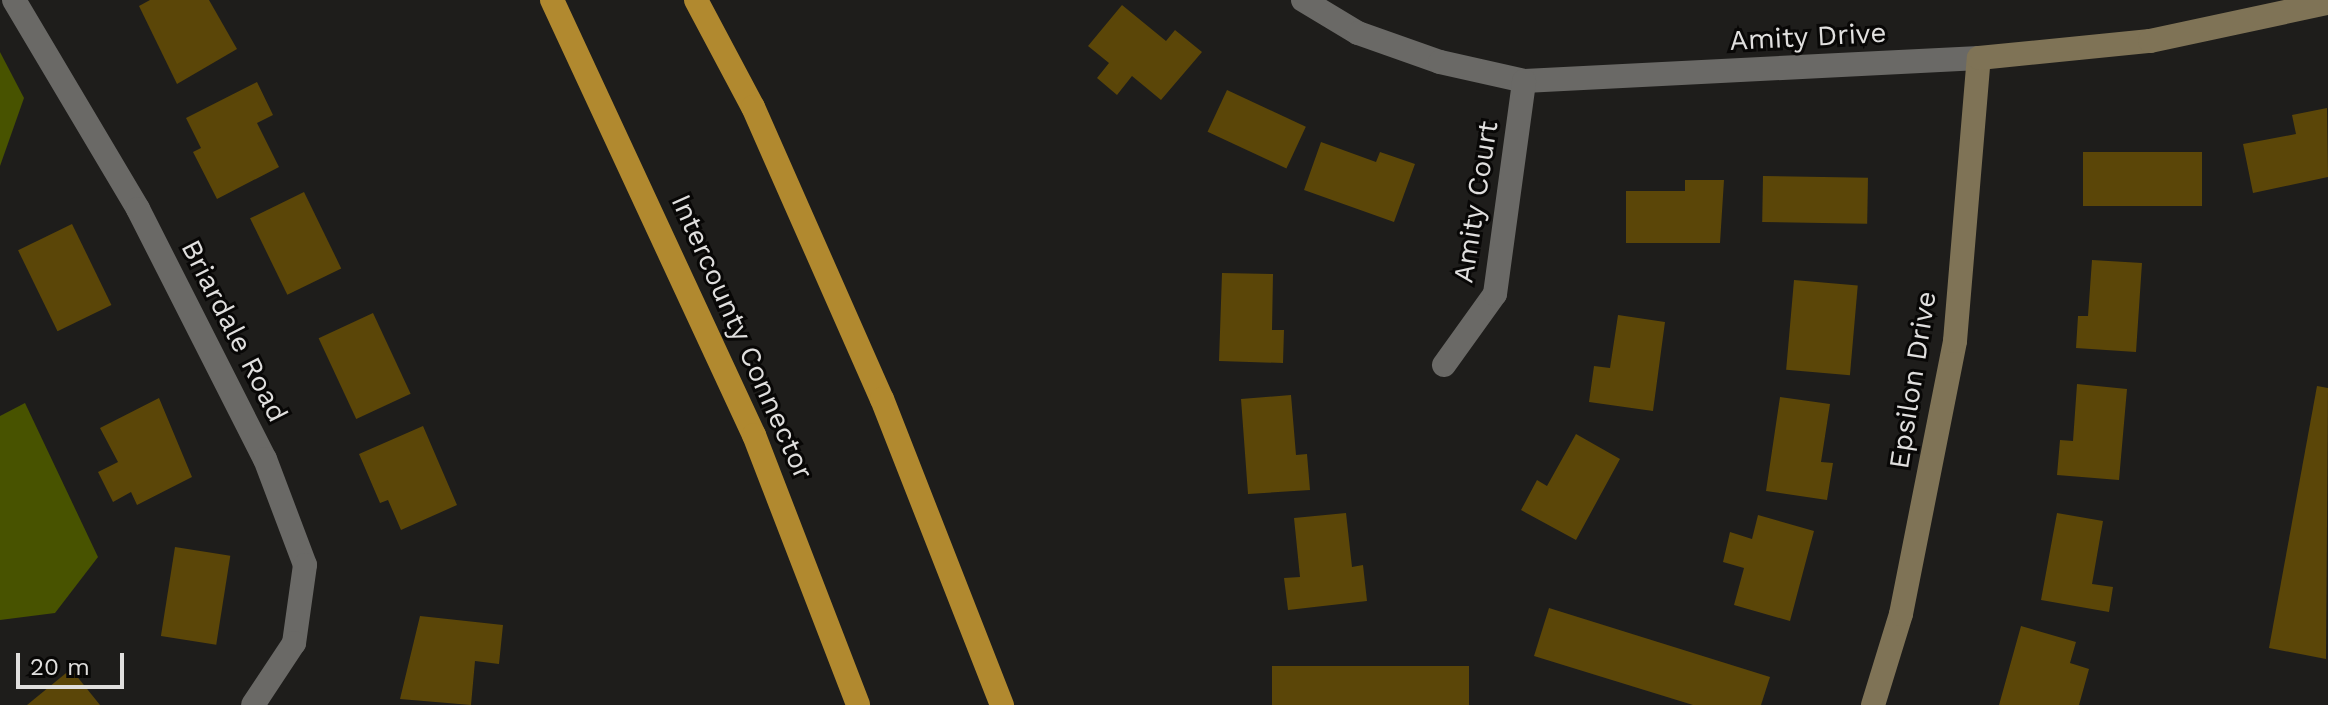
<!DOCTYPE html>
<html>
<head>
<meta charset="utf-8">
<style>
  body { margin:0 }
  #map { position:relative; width:2328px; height:705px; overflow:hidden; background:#1e1d1b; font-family:"Work Sans",sans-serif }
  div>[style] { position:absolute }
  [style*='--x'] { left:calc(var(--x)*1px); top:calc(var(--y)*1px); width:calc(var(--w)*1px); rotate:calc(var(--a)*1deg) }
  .forest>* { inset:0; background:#485300 }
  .building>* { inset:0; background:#5b4608; transform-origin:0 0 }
  .street>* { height:24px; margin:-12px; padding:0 12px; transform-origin:12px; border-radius:12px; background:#6a6966 }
  .secondary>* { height:24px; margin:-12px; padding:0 12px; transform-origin:12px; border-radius:12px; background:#7f7356 }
  .highway>* { height:24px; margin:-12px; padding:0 12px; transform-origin:12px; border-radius:12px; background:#b1892f }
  span { translate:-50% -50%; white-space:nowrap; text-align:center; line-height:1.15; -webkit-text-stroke:6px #080706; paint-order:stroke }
  .street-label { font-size:28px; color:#e0dfde }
  .scale { position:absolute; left:16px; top:653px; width:108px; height:36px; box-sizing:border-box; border:4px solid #e0dfde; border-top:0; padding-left:10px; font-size:24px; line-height:28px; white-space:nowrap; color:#e0dfde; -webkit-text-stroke:6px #080706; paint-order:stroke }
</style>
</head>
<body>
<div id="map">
  <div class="forest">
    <i style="clip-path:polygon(0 52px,24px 98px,0 166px)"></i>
    <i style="clip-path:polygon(25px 403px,98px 557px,55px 613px,0 620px,0 416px)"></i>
  </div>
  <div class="building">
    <i style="clip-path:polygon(150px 0,209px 0,237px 49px,177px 84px,139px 6px)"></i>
    <i style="clip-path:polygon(1122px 5px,1166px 41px,1175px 30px,1202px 52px,1161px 100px,1132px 76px,1117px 95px,1097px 78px,1109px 63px,1088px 46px)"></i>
    <i style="clip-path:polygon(257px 82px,273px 115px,257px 123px,279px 167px,217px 199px,193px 152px,201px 148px,186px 118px)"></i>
    <i style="left:1227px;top:90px;width:87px;height:46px;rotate:25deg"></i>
    <i style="clip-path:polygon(2327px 108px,2328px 177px,2253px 193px,2243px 144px,2296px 134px,2292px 115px)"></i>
    <i style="clip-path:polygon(1321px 142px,1376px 162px,1380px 152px,1415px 164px,1394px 222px,1304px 190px)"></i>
    <i style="left:2083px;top:152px;width:119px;height:54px"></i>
    <i style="left:1763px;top:176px;width:105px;height:46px;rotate:1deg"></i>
    <i style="clip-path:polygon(1685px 180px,1724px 180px,1720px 243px,1626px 243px,1626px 191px,1685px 191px)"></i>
    <i style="left:304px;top:192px;width:85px;height:60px;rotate:64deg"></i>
    <i style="left:72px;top:224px;width:90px;height:60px;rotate:64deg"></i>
    <i style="clip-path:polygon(2092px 260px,2142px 263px,2136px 352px,2076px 348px,2078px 316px,2088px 316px)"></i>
    <i style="clip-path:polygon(1222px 273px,1273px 274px,1272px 330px,1284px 330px,1283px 363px,1219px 361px)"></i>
    <i style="left:1794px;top:280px;width:64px;height:90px;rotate:5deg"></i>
    <i style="left:373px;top:313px;width:89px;height:60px;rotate:65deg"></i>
    <i style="clip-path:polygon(1618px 315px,1665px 322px,1653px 411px,1589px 402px,1594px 366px,1610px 368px)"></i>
    <i style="clip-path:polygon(2077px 384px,2127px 389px,2119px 480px,2057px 475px,2060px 440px,2073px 441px)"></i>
    <i style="clip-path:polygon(2317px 386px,2328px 388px,2326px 659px,2269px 648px)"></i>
    <i style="clip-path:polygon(1291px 395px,1296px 455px,1307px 454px,1310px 490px,1248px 494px,1241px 399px)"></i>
    <i style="clip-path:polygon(1780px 397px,1830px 404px,1821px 462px,1833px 463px,1827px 500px,1766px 491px)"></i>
    <i style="clip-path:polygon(159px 398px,192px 477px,137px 505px,131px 492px,113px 502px,98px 472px,118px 462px,100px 428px)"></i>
    <i style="clip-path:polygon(423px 426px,457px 505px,401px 530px,388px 500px,380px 503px,359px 454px)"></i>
    <i style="clip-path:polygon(1576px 434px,1620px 459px,1576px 540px,1521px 510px,1537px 480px,1547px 486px)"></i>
    <i style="clip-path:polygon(1346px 513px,1352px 567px,1363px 565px,1367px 601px,1288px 610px,1284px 578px,1300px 577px,1294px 518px)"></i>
    <i style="clip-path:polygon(2057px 513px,2103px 521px,2092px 584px,2113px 587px,2109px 612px,2041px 600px)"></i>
    <i style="clip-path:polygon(1758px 515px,1814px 531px,1790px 621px,1734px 605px,1744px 568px,1723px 562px,1730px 532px,1752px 539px)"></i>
    <i style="left:175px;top:547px;width:56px;height:90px;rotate:9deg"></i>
    <i style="clip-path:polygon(1549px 608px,1770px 677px,1761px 705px,1693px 705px,1534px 656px)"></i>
    <i style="clip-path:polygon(420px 616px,503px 625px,499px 664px,475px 661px,471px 705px,400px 699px)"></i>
    <i style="clip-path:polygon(2021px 626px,2076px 642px,2070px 663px,2089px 669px,2079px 705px,1999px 705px)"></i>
    <i style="left:1469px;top:666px;width:39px;height:197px;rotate:90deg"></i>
    <i style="clip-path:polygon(71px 669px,100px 705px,27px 705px)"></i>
  </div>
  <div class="street">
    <i style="--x:14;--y:0;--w:243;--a:59.3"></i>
    <i style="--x:138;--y:209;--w:280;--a:63.1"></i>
    <i style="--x:265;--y:459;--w:113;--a:69.3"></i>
    <i style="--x:305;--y:565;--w:79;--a:98"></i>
    <i style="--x:294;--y:643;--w:74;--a:123.5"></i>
    <i style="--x:1303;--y:0;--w:64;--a:31"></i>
    <i style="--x:1358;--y:33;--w:87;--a:19.5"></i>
    <i style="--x:1440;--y:62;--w:86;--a:12.7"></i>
    <i style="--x:1524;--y:81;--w:456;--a:-2.9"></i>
    <i style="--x:1444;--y:365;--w:87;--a:-54.3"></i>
    <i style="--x:1495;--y:294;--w:215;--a:-82.2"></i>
  </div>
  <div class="secondary">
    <i style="--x:1873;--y:705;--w:95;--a:-72.9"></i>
    <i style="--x:1901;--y:614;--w:278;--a:-78.8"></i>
    <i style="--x:1955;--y:341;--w:284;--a:-85.2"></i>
    <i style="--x:1979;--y:58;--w:172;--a:-5.7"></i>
    <i style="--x:2150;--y:41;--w:182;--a:-12.1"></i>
  </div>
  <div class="highway">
    <i style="--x:552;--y:0;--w:480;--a:65.1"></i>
    <i style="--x:754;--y:435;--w:289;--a:68.9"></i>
    <i style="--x:696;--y:0;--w:121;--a:62"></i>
    <i style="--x:753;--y:107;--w:319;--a:66.2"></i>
    <i style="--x:882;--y:399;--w:329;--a:68.6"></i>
  </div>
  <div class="street-label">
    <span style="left:1808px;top:37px;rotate:-3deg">Amity Drive</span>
    <span style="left:1476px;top:202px;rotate:-81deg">Amity Court</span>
    <span style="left:234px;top:331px;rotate:63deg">Briardale Road</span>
    <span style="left:742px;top:337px;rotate:66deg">Intercounty Connector</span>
    <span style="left:1913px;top:380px;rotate:-81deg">Epsilon Drive</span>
  </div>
  <div class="scale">20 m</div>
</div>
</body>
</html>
